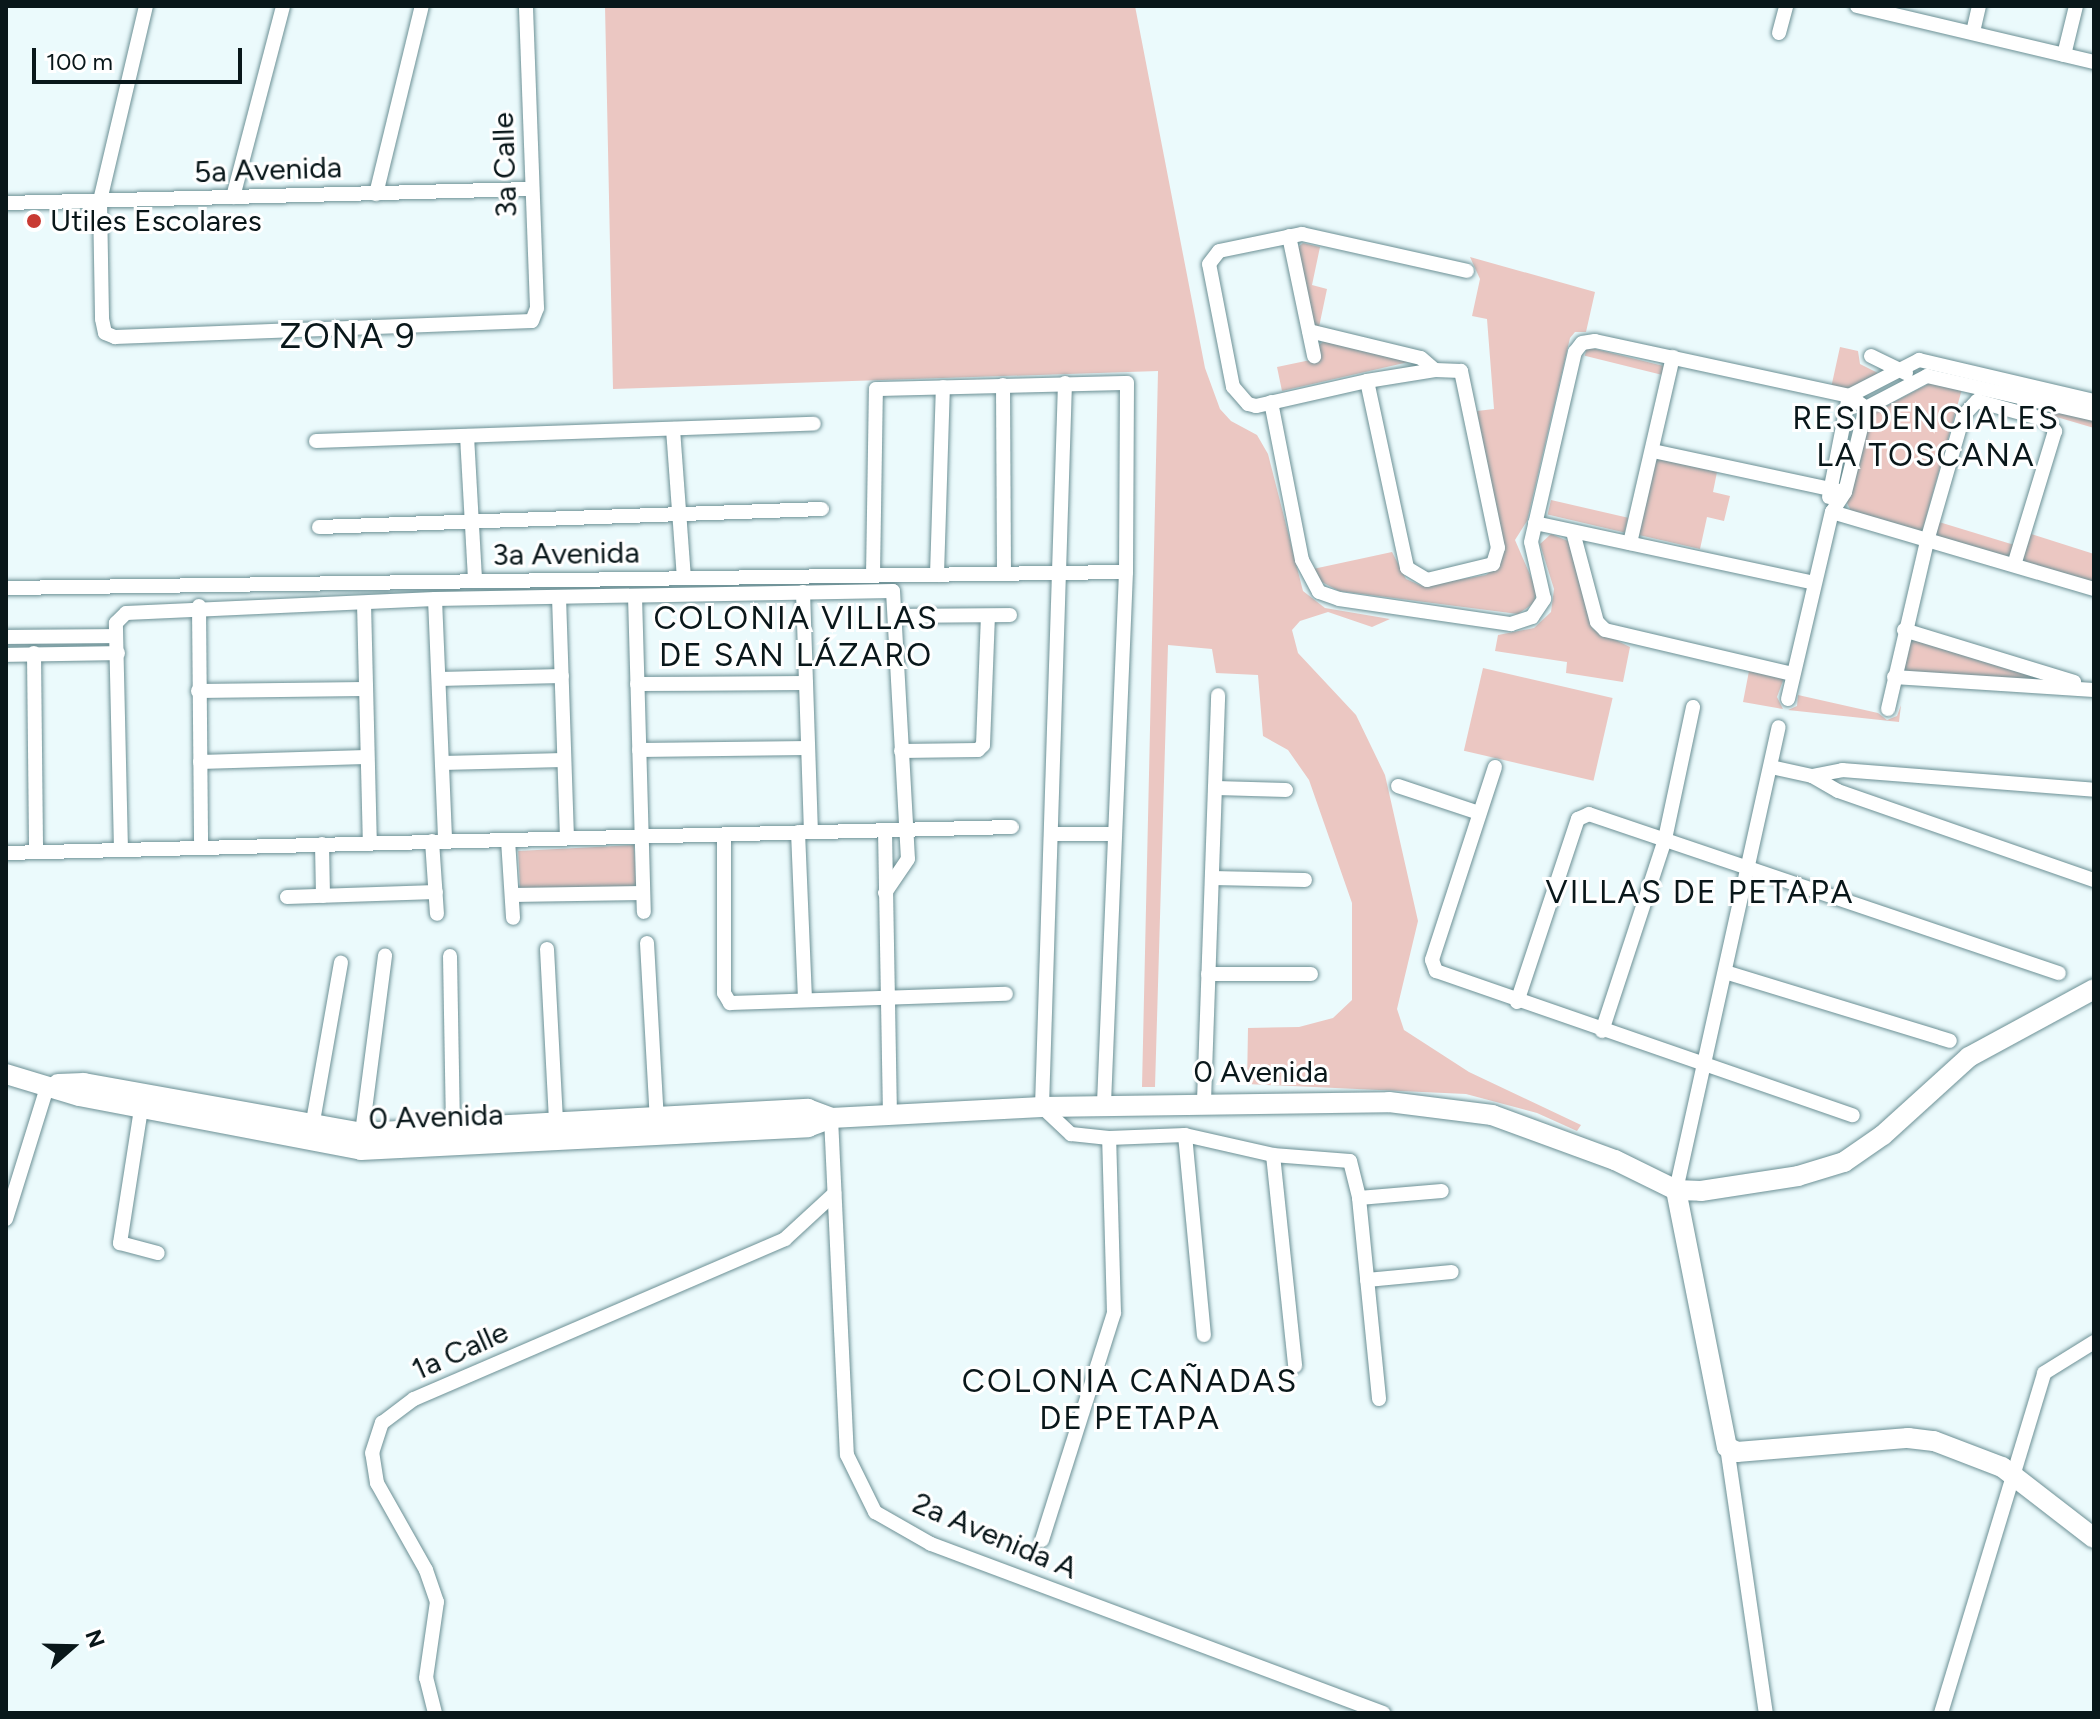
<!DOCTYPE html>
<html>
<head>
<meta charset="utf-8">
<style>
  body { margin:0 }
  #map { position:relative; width:2100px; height:1719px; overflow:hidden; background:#ebfafc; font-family:Figtree,sans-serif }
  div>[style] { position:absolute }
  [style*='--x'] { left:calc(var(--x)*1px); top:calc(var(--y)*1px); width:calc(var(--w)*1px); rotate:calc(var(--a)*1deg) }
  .green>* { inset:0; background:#ebc7c2; transform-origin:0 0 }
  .roads { filter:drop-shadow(0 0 2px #6c9095) drop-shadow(0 0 2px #6c9095) }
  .street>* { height:14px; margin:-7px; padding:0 7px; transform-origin:7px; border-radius:7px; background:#fff }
  .secondary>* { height:20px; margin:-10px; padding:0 10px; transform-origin:10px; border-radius:10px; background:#fff }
  .dots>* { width:22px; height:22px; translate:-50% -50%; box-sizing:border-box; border:4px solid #fff; border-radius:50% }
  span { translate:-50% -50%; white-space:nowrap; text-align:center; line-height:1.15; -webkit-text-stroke:6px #fff; paint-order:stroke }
  .street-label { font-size:30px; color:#09171a }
  .poi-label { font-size:30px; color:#09171a }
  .left { translate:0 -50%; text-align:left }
  .neighbourhood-label { font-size:32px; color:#09171a; letter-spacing:2px }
  .quarter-label { font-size:34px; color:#09171a; letter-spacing:2px }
  .frame { position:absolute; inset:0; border:8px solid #09171a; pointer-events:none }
  .north { position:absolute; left:32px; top:1607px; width:80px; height:80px; -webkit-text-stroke:6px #fff; paint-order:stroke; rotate:70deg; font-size:22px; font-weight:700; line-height:32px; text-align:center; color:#09171a }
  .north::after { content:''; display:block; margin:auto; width:28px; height:36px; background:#09171a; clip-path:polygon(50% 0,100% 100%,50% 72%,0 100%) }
  .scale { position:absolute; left:32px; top:48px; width:210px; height:36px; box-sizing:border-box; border:4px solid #09171a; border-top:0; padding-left:10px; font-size:24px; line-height:28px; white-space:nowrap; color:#09171a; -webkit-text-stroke:6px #fff; paint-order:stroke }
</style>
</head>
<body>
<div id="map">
  <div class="green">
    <i style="clip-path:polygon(605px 6px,1135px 6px,1205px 368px,1220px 409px,1231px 421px,1257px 435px,1268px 454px,1303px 591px,1325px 608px,1390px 619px,1372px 627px,1328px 612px,1300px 621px,1292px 630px,1298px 653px,1356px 715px,1385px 775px,1418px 921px,1397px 1009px,1404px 1030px,1469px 1072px,1581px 1125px,1577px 1131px,1537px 1113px,1466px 1094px,1247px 1084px,1248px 1028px,1299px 1027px,1333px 1018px,1352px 1000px,1352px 903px,1309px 780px,1288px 750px,1263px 736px,1258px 675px,1216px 673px,1212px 649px,1168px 645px,1155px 1087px,1142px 1087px,1158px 371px,613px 389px)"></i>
    <i style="clip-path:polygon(1303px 243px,1320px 247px,1312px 285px,1327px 289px,1319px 327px,1314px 326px,1297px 248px)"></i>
    <i style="clip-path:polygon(1470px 257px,1595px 292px,1586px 332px,1575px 332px,1570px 338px,1527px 521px,1515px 540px,1537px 591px,1534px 603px,1518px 614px,1339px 591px,1320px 581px,1313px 569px,1392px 552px,1406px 579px,1422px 586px,1486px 575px,1499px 565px,1503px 545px,1477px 411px,1494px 409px,1487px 319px,1472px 316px,1480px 279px)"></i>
    <i style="clip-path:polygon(1324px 341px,1413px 361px,1282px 391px,1277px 367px,1320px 358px,1318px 346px)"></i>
    <i style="left:1587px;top:347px;width:79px;height:9px;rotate:14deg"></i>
    <i style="clip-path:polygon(1840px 347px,1858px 351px,1860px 364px,1878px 373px,1844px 391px,1831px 388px)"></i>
    <i style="clip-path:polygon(1932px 382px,2094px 420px,2094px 428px,1962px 389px,1922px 532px,1851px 511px,1847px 503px,1869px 415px)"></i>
    <i style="clip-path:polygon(1656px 458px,1717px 472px,1713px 492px,1730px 496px,1724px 521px,1707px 517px,1700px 549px,1639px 535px)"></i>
    <i style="left:1551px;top:500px;width:79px;height:15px;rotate:13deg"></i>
    <i style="left:1939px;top:522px;width:78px;height:15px;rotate:17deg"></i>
    <i style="clip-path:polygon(1551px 534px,1568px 541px,1593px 629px,1630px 647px,1623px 682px,1566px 673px,1567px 662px,1495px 651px,1498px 635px,1534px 628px,1551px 612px,1554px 589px,1540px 544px)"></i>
    <i style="clip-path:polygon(2031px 534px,2094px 554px,2094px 584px,2022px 562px)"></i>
    <i style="clip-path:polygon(1904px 630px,2094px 688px,1894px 677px)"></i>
    <i style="left:1483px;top:668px;width:133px;height:85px;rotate:13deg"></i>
    <i style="clip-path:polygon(1749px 671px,1784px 678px,1777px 697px,1783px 709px,1743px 702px)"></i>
    <i style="clip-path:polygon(1798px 695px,1878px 713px,1887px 720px,1897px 716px,1901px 705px,1899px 722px,1788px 710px,1797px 706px)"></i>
    <i style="left:634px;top:845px;width:42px;height:116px;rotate:87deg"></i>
  </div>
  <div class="roads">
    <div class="street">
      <i style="--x:146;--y:6;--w:200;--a:103.3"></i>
      <i style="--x:100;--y:201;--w:118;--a:89"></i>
      <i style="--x:102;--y:319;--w:14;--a:78"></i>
      <i style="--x:105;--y:333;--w:11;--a:22"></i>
      <i style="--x:115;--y:337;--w:417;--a:-2.2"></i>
      <i style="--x:532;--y:321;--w:14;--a:-69"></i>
      <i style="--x:537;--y:308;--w:302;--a:-92.1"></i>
      <i style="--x:1857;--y:6;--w:244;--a:13.3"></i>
      <i style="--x:1973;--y:32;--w:27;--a:-77"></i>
      <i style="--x:1779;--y:33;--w:28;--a:-75"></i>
      <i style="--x:2064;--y:55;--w:50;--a:-76.2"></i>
      <i style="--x:376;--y:194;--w:194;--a:-76.3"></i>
      <i style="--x:233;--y:197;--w:197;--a:-75.3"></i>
      <i style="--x:6;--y:203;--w:525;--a:-1.53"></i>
      <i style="--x:1289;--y:236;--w:123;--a:78.2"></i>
      <i style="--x:1309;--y:331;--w:115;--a:13.6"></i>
      <i style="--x:1421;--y:358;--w:18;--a:41"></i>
      <i style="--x:1871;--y:356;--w:39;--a:26"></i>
      <i style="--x:1367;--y:381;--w:191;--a:77.9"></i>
      <i style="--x:1407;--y:568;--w:23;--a:31"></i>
      <i style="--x:1427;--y:580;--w:68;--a:-13.6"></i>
      <i style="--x:1493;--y:564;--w:17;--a:-73"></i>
      <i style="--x:1498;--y:548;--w:181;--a:-101.8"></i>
      <i style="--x:1461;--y:371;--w:26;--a:-178"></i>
      <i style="--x:1435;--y:370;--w:69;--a:170.8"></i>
      <i style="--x:1367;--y:381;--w:114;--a:167.3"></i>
      <i style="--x:1256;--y:406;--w:8;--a:-166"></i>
      <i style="--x:1248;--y:404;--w:23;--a:-131"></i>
      <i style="--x:1233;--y:387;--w:125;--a:-101"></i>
      <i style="--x:1209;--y:264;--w:16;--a:-52"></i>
      <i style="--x:1219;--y:251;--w:85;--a:-11.6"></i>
      <i style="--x:1302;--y:234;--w:169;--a:12.6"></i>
      <i style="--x:1065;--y:383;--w:724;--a:91.82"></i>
      <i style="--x:1042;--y:1107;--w:40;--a:43"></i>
      <i style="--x:1071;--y:1134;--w:38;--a:6"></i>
      <i style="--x:1109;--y:1138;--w:76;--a:-2.3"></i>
      <i style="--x:1185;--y:1135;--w:90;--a:12.8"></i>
      <i style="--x:1273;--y:1155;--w:77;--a:4.5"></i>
      <i style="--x:1350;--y:1161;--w:38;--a:76"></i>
      <i style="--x:1359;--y:1198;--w:202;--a:84.3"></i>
      <i style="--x:1003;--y:385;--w:189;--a:89.7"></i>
      <i style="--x:1849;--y:396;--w:79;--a:-27.2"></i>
      <i style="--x:1919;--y:360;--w:180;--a:13.2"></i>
      <i style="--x:1271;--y:402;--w:161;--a:78.9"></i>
      <i style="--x:1302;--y:560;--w:36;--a:62"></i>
      <i style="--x:1319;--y:592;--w:21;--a:19"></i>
      <i style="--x:1339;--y:599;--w:174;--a:8.3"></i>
      <i style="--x:1511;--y:624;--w:22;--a:-18"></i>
      <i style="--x:1532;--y:617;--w:22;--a:-56"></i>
      <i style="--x:1544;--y:599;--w:58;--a:-102.8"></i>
      <i style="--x:1531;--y:542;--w:195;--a:-77"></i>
      <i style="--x:1575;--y:352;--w:11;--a:-52"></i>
      <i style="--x:1582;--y:343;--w:13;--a:-9"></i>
      <i style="--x:1595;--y:341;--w:260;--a:12.2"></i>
      <i style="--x:1849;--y:396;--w:21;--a:35"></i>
      <i style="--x:1866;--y:408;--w:69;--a:-27.7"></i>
      <i style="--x:1927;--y:376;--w:171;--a:12.8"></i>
      <i style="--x:673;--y:429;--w:149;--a:85.8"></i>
      <i style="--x:467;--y:436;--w:145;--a:86.8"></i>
      <i style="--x:316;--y:441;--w:498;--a:-2"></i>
      <i style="--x:1653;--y:451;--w:196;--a:12.1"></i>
      <i style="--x:1829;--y:497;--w:103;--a:-78.8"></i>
      <i style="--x:1832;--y:512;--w:273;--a:16.4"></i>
      <i style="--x:1535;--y:523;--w:285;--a:12.1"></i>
      <i style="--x:319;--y:527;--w:503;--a:-2.05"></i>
      <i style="--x:1573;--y:532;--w:93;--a:75.1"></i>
      <i style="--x:1597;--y:622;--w:11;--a:45"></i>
      <i style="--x:1605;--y:630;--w:193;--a:13.2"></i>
      <i style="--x:1630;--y:543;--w:191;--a:-77"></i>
      <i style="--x:873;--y:575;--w:186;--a:-89.1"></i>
      <i style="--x:876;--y:389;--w:251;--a:-1.4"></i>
      <i style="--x:1127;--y:383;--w:189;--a:90.3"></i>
      <i style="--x:1126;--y:572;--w:532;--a:92.37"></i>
      <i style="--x:937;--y:575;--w:188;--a:-88.2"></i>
      <i style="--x:6;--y:588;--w:1120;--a:-0.82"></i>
      <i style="--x:803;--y:592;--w:240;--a:88.1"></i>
      <i style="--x:635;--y:596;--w:316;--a:88.4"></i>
      <i style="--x:559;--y:597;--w:241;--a:88.1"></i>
      <i style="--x:435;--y:599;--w:242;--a:87.6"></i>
      <i style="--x:364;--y:603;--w:240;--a:88.6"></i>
      <i style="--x:199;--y:606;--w:241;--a:89.5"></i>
      <i style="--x:897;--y:616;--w:113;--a:-0.5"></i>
      <i style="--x:1904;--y:630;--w:178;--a:17"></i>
      <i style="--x:6;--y:637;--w:110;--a:-0.5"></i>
      <i style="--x:34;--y:653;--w:199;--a:89.4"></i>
      <i style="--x:6;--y:655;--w:112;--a:-1"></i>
      <i style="--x:1894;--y:677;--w:200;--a:3.7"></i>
      <i style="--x:439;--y:679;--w:123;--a:-1.4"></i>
      <i style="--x:637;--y:684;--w:169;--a:-0.3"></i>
      <i style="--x:198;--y:691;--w:167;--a:-0.7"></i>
      <i style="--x:1788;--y:699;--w:192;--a:-76.8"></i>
      <i style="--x:1832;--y:512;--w:24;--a:-57"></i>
      <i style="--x:1845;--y:492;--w:87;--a:-76"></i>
      <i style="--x:1888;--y:709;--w:172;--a:-76.9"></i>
      <i style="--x:1927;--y:541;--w:130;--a:-73.9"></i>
      <i style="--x:1963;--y:416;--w:21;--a:-47"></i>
      <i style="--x:1977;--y:401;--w:73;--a:15.2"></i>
      <i style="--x:2047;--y:420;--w:14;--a:54"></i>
      <i style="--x:2055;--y:431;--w:140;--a:107"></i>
      <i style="--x:639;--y:750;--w:169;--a:-0.7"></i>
      <i style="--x:901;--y:751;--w:77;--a:-0.7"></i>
      <i style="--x:978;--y:750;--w:7;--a:-45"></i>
      <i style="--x:983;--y:745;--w:129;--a:-87.8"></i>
      <i style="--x:200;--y:762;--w:166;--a:-1.7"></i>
      <i style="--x:442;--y:763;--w:122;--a:-1.4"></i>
      <i style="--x:1495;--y:767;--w:203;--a:108.1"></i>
      <i style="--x:1432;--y:960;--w:12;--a:70"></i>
      <i style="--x:1436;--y:971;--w:441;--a:19.1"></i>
      <i style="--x:1771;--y:767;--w:42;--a:12.4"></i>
      <i style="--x:1812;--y:776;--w:30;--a:30"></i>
      <i style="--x:1838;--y:791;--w:271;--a:19.2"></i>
      <i style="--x:1812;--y:776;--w:31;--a:-11"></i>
      <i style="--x:1842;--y:770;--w:253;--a:4.5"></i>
      <i style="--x:1398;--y:786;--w:85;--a:18.4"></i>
      <i style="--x:1216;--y:788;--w:70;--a:1.6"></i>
      <i style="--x:885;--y:830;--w:285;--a:89"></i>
      <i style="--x:798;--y:832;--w:167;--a:87.6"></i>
      <i style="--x:1051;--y:834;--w:62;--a:0"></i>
      <i style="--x:724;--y:835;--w:158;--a:90"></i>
      <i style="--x:724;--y:993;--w:12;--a:59"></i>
      <i style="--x:730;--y:1003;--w:276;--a:-1.9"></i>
      <i style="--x:508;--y:840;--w:78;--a:86.3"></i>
      <i style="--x:432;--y:841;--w:73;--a:86.1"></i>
      <i style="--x:322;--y:844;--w:52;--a:88.9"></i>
      <i style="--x:121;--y:850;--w:227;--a:-91.3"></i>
      <i style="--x:116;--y:623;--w:14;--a:-45"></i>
      <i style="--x:126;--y:613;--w:309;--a:-2.6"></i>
      <i style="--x:435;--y:599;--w:458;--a:-1"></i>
      <i style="--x:893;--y:591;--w:268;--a:86.8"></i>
      <i style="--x:908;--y:859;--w:41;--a:124.1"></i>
      <i style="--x:6;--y:853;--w:1006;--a:-1.48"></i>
      <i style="--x:1212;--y:878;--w:93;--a:1.2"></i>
      <i style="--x:512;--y:895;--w:131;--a:-0.9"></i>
      <i style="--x:287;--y:897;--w:149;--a:-1.9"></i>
      <i style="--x:647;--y:943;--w:181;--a:86.8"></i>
      <i style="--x:547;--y:949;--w:174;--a:87"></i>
      <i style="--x:450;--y:956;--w:180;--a:89"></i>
      <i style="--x:1725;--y:972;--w:235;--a:17"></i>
      <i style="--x:1208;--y:974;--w:103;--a:0"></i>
      <i style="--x:1517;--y:1002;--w:193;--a:-71.6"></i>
      <i style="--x:1578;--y:819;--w:12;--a:-24"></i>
      <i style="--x:1589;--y:814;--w:496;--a:18.7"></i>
      <i style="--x:1602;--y:1031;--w:202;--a:-71.8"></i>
      <i style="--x:1665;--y:839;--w:135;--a:-78"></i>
      <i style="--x:1204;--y:1101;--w:406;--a:-88"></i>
      <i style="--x:141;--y:1109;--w:136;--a:98.9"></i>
      <i style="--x:120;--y:1243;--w:39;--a:15"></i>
      <i style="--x:831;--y:1118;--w:337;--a:87.3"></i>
      <i style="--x:847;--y:1455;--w:64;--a:63.8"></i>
      <i style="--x:875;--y:1512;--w:64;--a:29.7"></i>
      <i style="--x:931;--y:1544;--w:483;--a:20.5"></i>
      <i style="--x:312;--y:1127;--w:167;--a:-80"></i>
      <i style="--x:362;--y:1133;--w:179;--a:-82.6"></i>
      <i style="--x:1185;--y:1135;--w:201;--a:84.6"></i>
      <i style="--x:1273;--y:1155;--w:212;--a:84"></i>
      <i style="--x:1676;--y:1190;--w:474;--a:-77.5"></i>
      <i style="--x:1359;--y:1198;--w:83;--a:-4.8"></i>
      <i style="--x:6;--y:1219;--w:141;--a:-72.7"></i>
      <i style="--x:1367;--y:1280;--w:85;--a:-5.4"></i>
      <i style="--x:1727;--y:1447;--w:269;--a:81.7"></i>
      <i style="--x:1042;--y:1540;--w:238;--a:-72.4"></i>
      <i style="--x:1114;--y:1313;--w:175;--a:-91.6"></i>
      <i style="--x:435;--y:1713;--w:36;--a:-104"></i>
      <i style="--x:426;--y:1678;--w:77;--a:-81.8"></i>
      <i style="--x:437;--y:1602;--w:34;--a:-109"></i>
      <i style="--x:426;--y:1570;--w:100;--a:-119.4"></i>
      <i style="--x:377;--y:1483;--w:30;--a:-99"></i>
      <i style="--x:372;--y:1453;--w:32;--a:-72"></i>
      <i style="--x:382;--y:1423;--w:40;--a:-37"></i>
      <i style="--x:414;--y:1399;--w:404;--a:-23.3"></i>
      <i style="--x:785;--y:1239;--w:67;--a:-42.6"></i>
      <i style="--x:1941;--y:1713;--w:355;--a:-73.1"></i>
      <i style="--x:2044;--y:1373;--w:59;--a:-31.8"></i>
    </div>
    <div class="secondary">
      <i style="--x:6;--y:1074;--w:76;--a:16.8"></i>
      <i style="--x:79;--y:1096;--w:287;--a:10.8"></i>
      <i style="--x:361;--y:1150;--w:448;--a:-2.9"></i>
      <i style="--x:808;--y:1127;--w:25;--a:-21"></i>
      <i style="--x:831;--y:1118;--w:211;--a:-3"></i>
      <i style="--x:1042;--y:1107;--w:347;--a:-0.8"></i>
      <i style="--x:1389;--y:1102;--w:104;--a:7.2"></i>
      <i style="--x:1492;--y:1115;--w:131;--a:20.1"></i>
      <i style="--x:1615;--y:1160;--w:68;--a:26.2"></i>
      <i style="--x:1676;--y:1190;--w:25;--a:2"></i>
      <i style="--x:1701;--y:1191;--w:98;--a:-8.8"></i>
      <i style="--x:1798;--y:1176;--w:48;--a:-16.9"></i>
      <i style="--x:1844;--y:1162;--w:47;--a:-34.7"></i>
      <i style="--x:1883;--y:1135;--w:116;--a:-42.2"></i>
      <i style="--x:1969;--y:1057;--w:142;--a:-28.5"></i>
      <i style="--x:58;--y:1084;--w:26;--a:-2"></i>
      <i style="--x:84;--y:1083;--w:282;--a:10.2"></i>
      <i style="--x:362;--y:1133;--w:447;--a:-3.1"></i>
      <i style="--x:808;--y:1109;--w:25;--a:21"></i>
      <i style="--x:1676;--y:1190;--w:262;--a:78.8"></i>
      <i style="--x:1727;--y:1447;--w:11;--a:27"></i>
      <i style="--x:1737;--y:1452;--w:172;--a:-4.7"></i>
      <i style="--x:1908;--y:1438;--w:26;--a:7"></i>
      <i style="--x:1934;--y:1441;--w:73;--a:20.9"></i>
      <i style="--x:2002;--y:1467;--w:116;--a:37.7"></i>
    </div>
  </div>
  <div class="dots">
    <i style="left:34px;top:221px;background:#c83a33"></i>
  </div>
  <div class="street-label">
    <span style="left:505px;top:165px;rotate:-92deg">3a Calle</span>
    <span style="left:268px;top:170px;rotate:-2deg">5a Avenida</span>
    <span style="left:566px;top:554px;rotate:-1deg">3a Avenida</span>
    <span style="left:1261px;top:1072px">0 Avenida</span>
    <span style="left:436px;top:1117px;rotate:-2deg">0 Avenida</span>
    <span style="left:460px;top:1351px;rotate:-24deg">1a Calle</span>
    <span style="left:995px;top:1536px;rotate:23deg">2a Avenida A</span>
  </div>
  <div class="poi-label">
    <span class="left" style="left:50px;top:221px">Utiles Escolares</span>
  </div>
  <div class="neighbourhood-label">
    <span style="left:1926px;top:437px">RESIDENCIALES<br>LA TOSCANA</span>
    <span style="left:796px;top:637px">COLONIA VILLAS<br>DE SAN LÁZARO</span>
    <span style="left:1700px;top:892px">VILLAS DE PETAPA</span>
    <span style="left:1130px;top:1400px">COLONIA CAÑADAS<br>DE PETAPA</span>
  </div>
  <div class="quarter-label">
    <span style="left:348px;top:337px">ZONA 9</span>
  </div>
  <div class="frame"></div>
  <div class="north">N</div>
  <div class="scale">100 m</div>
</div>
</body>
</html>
